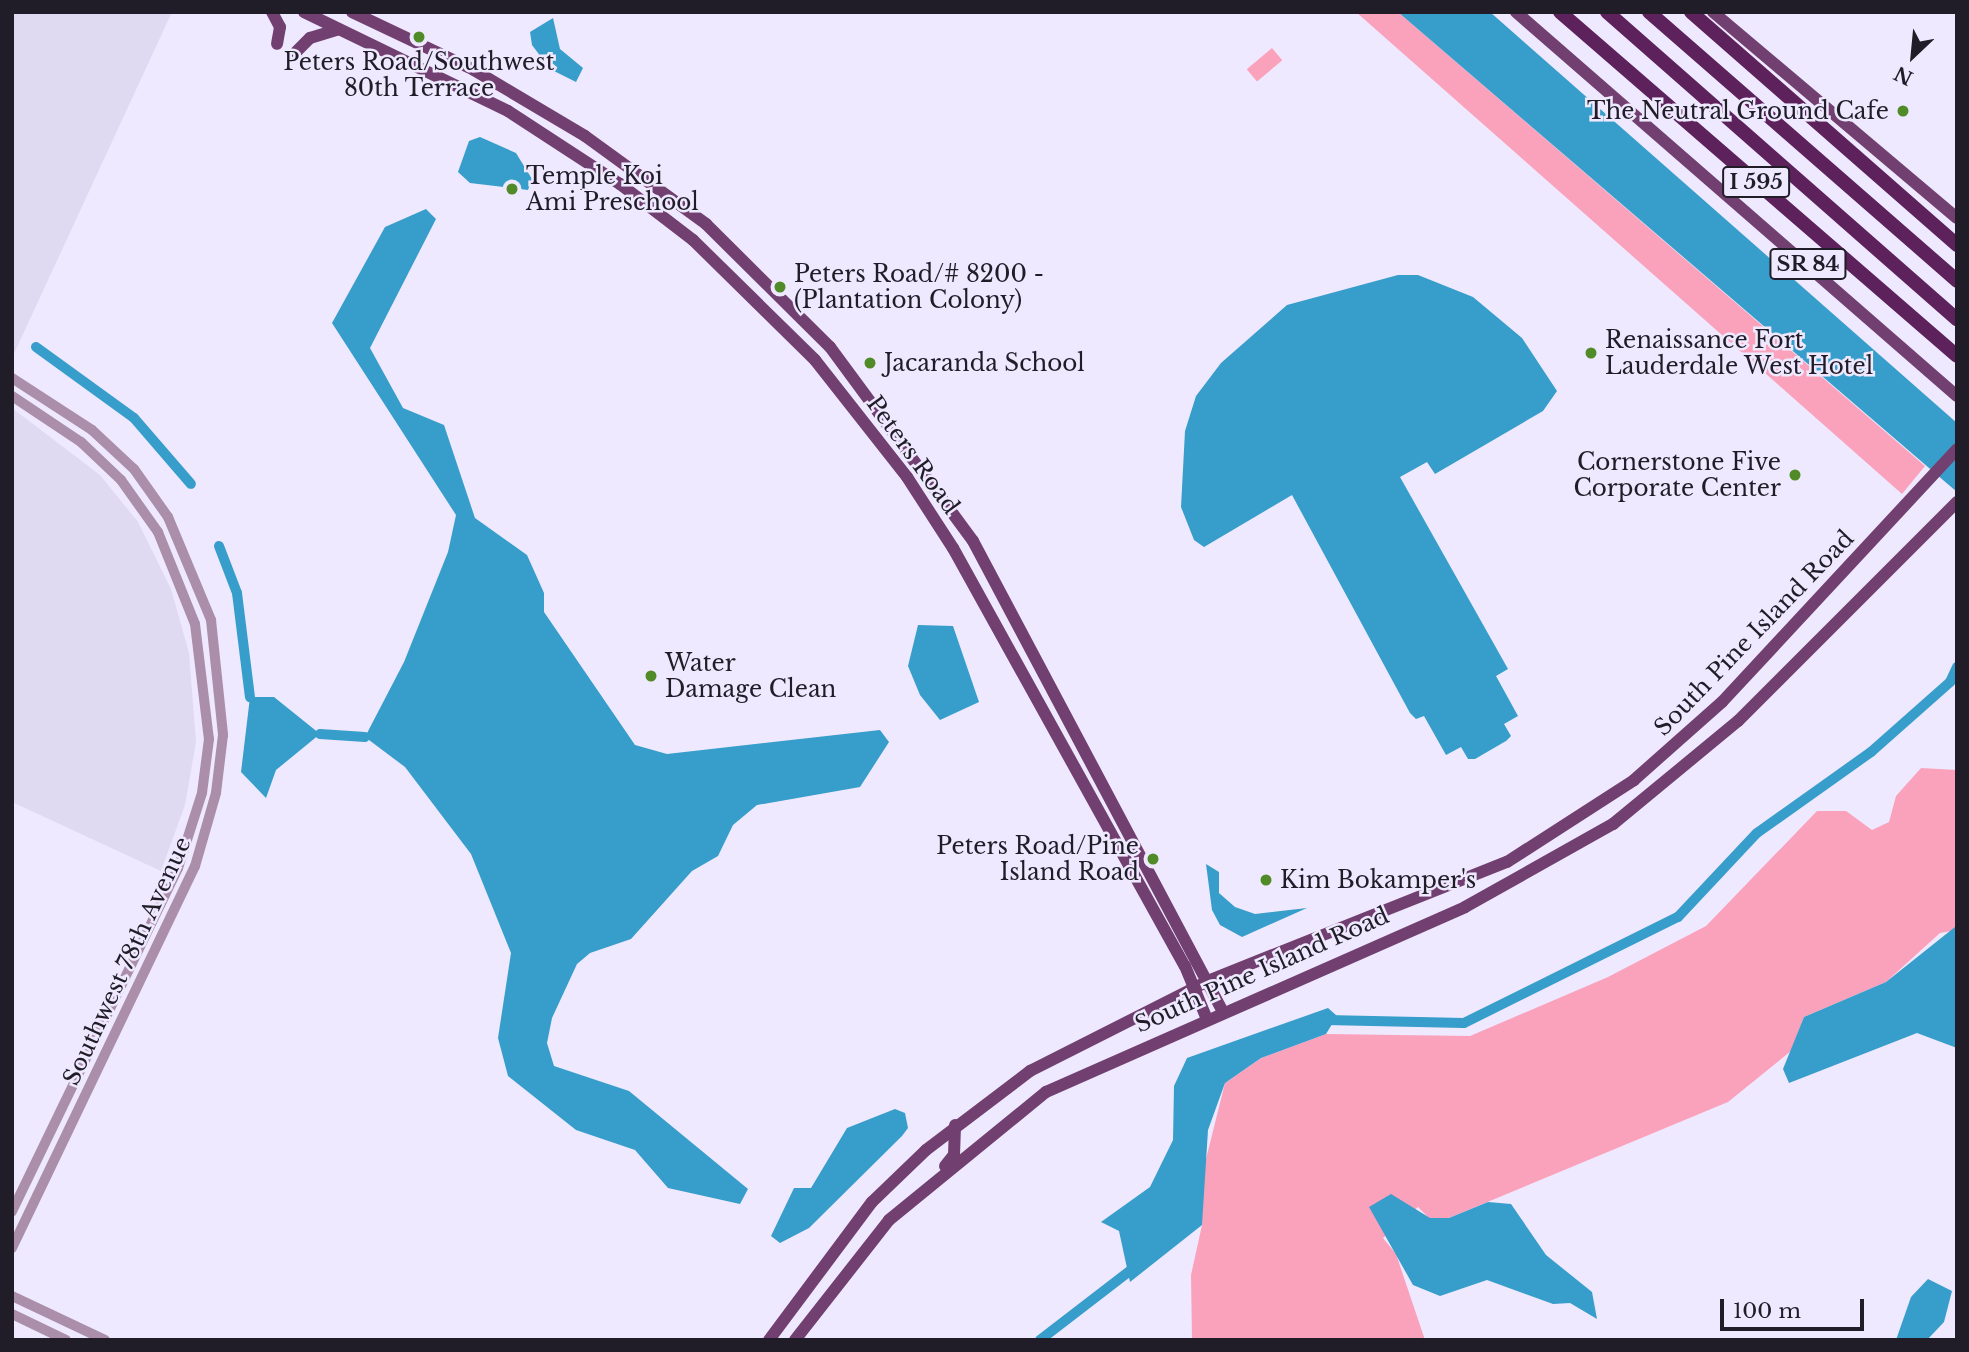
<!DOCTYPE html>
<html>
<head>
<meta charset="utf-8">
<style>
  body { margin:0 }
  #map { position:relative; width:1969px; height:1352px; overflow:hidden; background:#eee9fe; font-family:"Libre Baskerville",serif }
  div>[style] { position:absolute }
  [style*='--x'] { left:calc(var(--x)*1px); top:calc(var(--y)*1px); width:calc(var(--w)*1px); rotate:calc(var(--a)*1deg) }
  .built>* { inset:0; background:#dfd9f2 }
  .green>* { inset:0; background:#faa2bc; transform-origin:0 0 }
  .water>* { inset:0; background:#379dca }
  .canal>* { height:10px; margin:-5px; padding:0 5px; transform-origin:5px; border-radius:5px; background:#379dca }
  .minor>* { height:10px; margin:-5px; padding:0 5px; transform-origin:5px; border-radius:5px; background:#ab8ea9 }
  .major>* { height:12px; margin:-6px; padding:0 6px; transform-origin:6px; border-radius:6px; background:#724070 }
  .highway>* { height:14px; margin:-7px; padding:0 7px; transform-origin:7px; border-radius:7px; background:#5d225b }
  .dots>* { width:19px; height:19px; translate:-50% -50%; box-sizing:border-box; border:4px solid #eee9fe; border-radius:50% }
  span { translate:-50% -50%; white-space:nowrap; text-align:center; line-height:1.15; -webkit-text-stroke:5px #eee9fe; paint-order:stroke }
  .shield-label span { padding:2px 5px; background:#eee9fe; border:2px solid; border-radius:5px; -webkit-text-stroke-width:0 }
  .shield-label { font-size:21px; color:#201d29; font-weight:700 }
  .poi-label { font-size:23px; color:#201d29 }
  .right { translate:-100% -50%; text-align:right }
  .left { translate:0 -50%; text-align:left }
  .street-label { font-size:23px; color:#201d29 }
  .frame { position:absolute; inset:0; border:14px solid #201d29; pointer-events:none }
  .north { position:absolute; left:1878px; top:21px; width:70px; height:70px; -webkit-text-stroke:5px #eee9fe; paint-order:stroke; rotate:206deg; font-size:19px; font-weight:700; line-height:28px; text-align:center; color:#201d29 }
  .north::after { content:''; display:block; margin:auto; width:24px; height:32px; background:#201d29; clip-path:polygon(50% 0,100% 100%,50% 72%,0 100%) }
  .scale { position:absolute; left:1720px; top:1299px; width:144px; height:32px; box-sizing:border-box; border:4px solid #201d29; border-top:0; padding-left:9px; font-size:21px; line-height:24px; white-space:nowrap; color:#201d29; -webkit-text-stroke:5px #eee9fe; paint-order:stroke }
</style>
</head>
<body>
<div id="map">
  <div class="built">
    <i style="clip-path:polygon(12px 12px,172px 12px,12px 358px)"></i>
    <i style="clip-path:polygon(12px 408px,100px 475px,138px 522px,171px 589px,189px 653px,196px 742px,185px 805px,161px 871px,12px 802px)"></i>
  </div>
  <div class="green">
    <i style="clip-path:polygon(1356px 12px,1398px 12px,1925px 466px,1902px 494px)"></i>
    <i style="left:1272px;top:48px;width:16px;height:33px;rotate:50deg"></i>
    <i style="clip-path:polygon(1921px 768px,1957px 770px,1957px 930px,1940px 933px,1886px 982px,1804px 1017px,1791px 1051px,1728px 1102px,1449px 1218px,1429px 1218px,1418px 1207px,1383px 1238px,1396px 1254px,1425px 1340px,1192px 1340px,1191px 1275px,1202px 1225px,1202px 1175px,1225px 1083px,1261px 1058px,1326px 1034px,1470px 1036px,1608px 977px,1706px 926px,1817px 811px,1846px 811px,1872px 830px,1889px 822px,1896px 796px)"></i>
  </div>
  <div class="water">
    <i style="clip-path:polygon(1398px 12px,1490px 12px,1957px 423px,1957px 492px)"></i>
    <i style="clip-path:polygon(553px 18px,560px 49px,583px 68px,576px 82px,550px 69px,532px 45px,530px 32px)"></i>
    <i style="clip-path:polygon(480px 137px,516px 153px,532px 179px,528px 190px,470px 183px,458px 172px,469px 141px)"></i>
    <i style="clip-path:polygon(426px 209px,436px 219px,370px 348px,403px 408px,444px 425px,475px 518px,527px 555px,544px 593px,544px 612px,635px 745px,667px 754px,880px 730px,889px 742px,860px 787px,757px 805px,733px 825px,718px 856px,692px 871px,631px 939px,590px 953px,577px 964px,552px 1018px,547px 1043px,554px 1066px,629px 1091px,748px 1189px,740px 1204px,668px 1188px,635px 1150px,576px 1130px,508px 1076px,498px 1038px,511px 953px,471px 854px,405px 767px,365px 737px,404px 662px,448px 552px,456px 515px,332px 323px,385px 227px)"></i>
    <i style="clip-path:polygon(1398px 275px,1418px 275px,1473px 297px,1522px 338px,1557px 391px,1543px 411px,1435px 474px,1427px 462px,1400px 477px,1508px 669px,1496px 676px,1518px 716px,1504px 724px,1511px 736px,1506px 741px,1475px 759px,1468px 759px,1461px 747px,1446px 755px,1424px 716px,1416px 719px,1410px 713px,1292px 495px,1204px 547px,1194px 540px,1181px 507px,1185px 431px,1196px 396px,1221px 363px,1287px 305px)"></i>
    <i style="clip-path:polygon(918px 625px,953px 626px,979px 702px,940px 720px,920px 695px,908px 666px)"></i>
    <i style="clip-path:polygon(250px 697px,274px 697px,320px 734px,276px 770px,266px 798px,241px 772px)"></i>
    <i style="clip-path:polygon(1206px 864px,1219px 872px,1219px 893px,1235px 907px,1255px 914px,1307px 908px,1242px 937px,1220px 925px,1212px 910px)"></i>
    <i style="clip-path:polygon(1955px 927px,1957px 1048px,1917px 1033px,1789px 1083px,1783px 1069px,1804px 1017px,1886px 982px)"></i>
    <i style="clip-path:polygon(1328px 1008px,1337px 1016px,1326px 1034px,1261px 1058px,1225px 1083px,1208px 1130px,1202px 1225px,1130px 1282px,1119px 1231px,1101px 1222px,1150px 1187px,1173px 1140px,1174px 1086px,1187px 1058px)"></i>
    <i style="clip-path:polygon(895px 1109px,905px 1113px,908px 1128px,902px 1136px,809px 1228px,780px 1243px,771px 1236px,794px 1188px,811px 1188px,847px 1128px)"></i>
    <i style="clip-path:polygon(1391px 1194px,1430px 1218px,1449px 1218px,1488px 1202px,1511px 1204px,1546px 1255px,1592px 1292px,1597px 1319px,1570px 1303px,1553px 1304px,1487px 1280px,1440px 1296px,1413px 1285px,1369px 1207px)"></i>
    <i style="clip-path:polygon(1928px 1279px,1952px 1291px,1944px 1322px,1927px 1340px,1896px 1340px,1911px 1297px)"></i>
  </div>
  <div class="canal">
    <i style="--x:36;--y:347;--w:121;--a:35.9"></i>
    <i style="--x:134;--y:418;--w:87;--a:49.2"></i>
    <i style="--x:219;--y:546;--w:50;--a:69"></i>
    <i style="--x:237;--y:593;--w:105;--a:82.9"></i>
    <i style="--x:320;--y:734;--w:45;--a:3.8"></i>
    <i style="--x:1326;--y:1020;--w:138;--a:1.2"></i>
    <i style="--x:1464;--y:1023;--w:239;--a:-26.4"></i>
    <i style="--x:1678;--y:917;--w:115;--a:-46.8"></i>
    <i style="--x:1757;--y:833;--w:140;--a:-35.4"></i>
    <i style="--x:1871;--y:752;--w:106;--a:-41.5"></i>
    <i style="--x:1950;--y:682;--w:17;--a:-65"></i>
    <i style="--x:1040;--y:1340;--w:121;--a:-37.6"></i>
  </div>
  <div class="minor">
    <i style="--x:12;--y:378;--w:95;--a:33"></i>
    <i style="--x:92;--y:430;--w:57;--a:42.9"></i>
    <i style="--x:134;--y:469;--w:59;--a:54.7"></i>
    <i style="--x:168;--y:517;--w:112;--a:67.3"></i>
    <i style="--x:211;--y:620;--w:116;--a:84"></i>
    <i style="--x:223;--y:735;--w:58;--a:96.9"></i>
    <i style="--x:216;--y:793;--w:76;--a:106"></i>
    <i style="--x:195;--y:866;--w:424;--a:115.6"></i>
    <i style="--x:12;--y:396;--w:83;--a:33.7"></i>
    <i style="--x:81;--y:442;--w:55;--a:43.5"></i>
    <i style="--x:121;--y:480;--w:64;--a:54.6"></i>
    <i style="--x:158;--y:532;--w:99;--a:68.1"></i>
    <i style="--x:195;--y:624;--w:116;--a:83.1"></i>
    <i style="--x:209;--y:739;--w:54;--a:97.4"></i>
    <i style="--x:202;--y:793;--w:79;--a:107.7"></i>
    <i style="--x:178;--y:868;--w:382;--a:115.8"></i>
    <i style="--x:12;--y:1296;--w:103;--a:25.3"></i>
    <i style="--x:12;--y:1314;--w:60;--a:25.7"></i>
  </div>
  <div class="major">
    <i style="--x:272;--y:12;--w:17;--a:62"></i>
    <i style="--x:280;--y:27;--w:17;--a:100"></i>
    <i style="--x:304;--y:12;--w:227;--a:25.9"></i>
    <i style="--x:508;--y:111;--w:134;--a:33.1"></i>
    <i style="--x:620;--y:184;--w:92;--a:37.5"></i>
    <i style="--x:693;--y:240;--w:171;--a:44.5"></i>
    <i style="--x:815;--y:360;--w:149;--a:51.8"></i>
    <i style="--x:907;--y:477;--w:85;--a:57.1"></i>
    <i style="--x:953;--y:548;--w:478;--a:61"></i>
    <i style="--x:1185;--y:966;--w:55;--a:67.6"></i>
    <i style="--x:352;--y:12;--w:135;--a:25.4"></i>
    <i style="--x:474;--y:70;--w:129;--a:30.7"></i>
    <i style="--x:585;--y:136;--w:150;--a:36"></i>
    <i style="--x:706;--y:224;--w:175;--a:44.8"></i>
    <i style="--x:830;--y:347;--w:241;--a:53.6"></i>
    <i style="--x:973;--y:541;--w:531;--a:62.04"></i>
    <i style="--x:1516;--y:12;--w:585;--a:41.05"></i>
    <i style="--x:1713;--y:12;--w:319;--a:40.2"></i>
    <i style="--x:296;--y:52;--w:20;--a:-45"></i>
    <i style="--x:310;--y:38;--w:30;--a:-17"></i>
    <i style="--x:945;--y:1166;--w:14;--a:-51"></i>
    <i style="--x:954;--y:1155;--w:30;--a:-88"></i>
    <i style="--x:769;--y:1340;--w:172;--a:-53.3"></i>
    <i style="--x:872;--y:1202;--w:75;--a:-43.9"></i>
    <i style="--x:926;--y:1150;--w:131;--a:-37.2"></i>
    <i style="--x:1030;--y:1071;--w:202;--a:-26.8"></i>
    <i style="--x:1210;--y:980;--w:320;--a:-21.7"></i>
    <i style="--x:1507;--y:862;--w:151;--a:-32.8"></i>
    <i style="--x:1634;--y:780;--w:118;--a:-41.6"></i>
    <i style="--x:1722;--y:702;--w:345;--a:-47.1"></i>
    <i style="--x:795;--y:1340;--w:152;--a:-51.9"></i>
    <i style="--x:889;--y:1220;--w:203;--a:-39.2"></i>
    <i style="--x:1046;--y:1092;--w:458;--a:-23.8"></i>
    <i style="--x:1465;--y:907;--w:170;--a:-29.3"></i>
    <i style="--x:1613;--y:824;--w:162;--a:-39.5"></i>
    <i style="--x:1738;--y:721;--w:310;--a:-45"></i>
  </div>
  <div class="highway">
    <i style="--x:1560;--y:12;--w:525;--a:40.91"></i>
    <i style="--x:1607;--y:12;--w:466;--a:41.3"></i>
    <i style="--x:1649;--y:12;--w:409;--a:41.1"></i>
    <i style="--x:1691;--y:12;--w:354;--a:41.2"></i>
  </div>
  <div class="dots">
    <i style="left:419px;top:37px;background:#508b28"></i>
    <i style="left:1903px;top:111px;background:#508b28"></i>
    <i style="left:512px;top:189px;background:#508b28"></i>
    <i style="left:780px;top:287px;background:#508b28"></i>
    <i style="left:1591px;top:353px;background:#508b28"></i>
    <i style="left:870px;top:363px;background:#508b28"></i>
    <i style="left:1795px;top:475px;background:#508b28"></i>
    <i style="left:651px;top:676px;background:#508b28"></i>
    <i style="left:1153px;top:859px;background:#508b28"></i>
    <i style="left:1266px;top:880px;background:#508b28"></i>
  </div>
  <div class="shield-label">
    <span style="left:1756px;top:182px">I 595</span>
    <span style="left:1808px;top:264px">SR 84</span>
  </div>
  <div class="poi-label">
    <span style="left:419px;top:75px">Peters Road/Southwest<br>80th Terrace</span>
    <span class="right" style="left:1889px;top:111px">The Neutral Ground Cafe</span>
    <span class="left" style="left:526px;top:189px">Temple Koi<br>Ami Preschool</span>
    <span class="left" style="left:794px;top:287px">Peters Road/# 8200 -<br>(Plantation Colony)</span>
    <span class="left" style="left:1605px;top:353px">Renaissance Fort<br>Lauderdale West Hotel</span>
    <span class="left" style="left:884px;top:363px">Jacaranda School</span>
    <span class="right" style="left:1781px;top:475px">Cornerstone Five<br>Corporate Center</span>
    <span class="left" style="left:665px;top:676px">Water<br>Damage Clean</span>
    <span class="right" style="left:1139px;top:859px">Peters Road/Pine<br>Island Road</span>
    <span class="left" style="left:1280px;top:880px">Kim Bokamper's</span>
  </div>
  <div class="street-label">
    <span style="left:913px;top:455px;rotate:54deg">Peters Road</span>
    <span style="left:1754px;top:633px;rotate:-46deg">South Pine Island Road</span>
    <span style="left:127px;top:961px;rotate:-65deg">Southwest 78th Avenue</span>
    <span style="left:1262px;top:970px;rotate:-24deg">South Pine Island Road</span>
  </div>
  <div class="frame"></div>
  <div class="north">N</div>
  <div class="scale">100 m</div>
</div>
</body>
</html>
